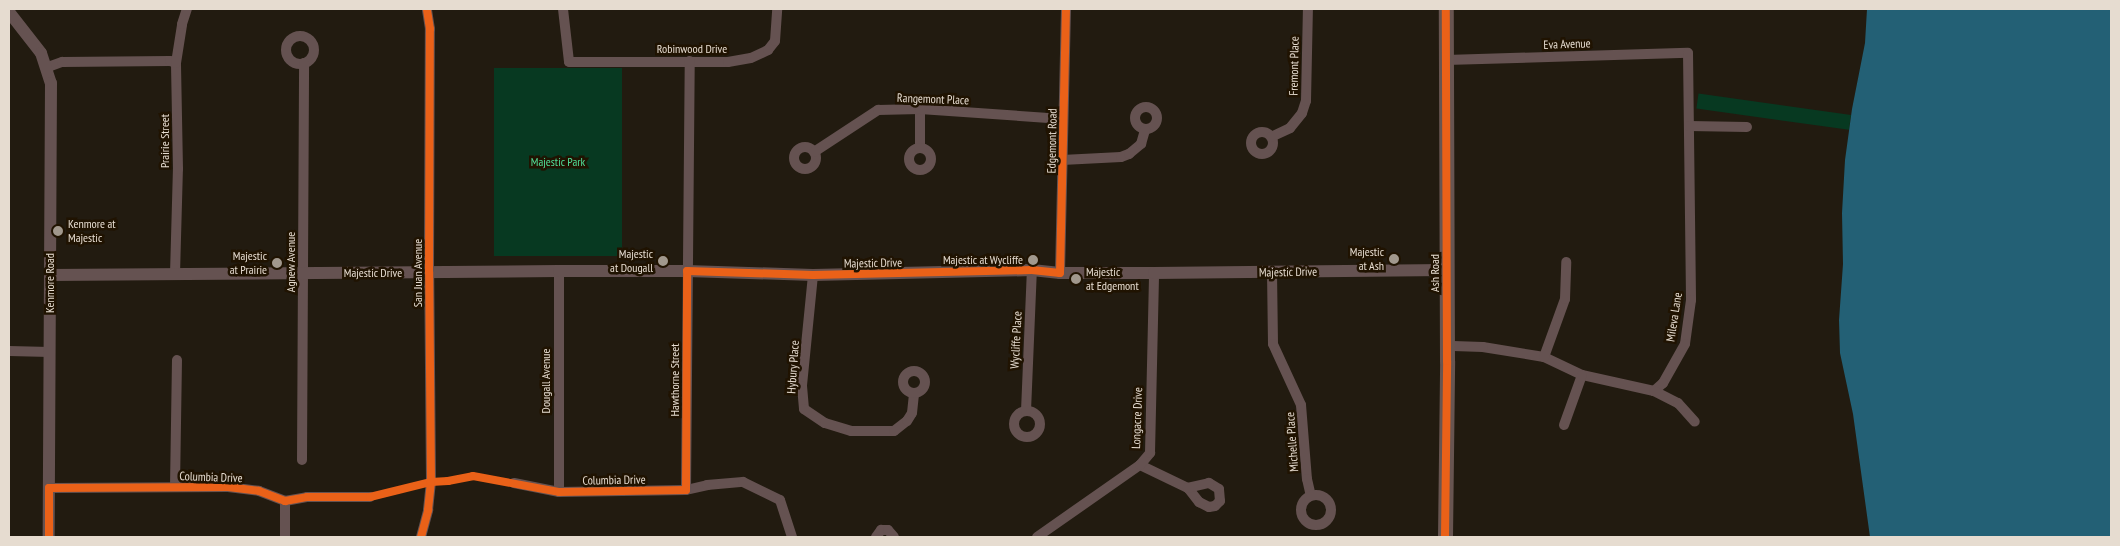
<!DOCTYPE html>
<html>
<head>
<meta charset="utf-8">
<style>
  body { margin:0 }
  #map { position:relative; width:2120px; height:546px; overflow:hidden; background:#221b10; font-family:"PT Sans Narrow",sans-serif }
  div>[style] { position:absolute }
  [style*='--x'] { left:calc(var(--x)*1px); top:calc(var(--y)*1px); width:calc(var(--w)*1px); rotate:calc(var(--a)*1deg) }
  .green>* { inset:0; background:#073921; transform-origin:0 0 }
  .water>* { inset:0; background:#236075 }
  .minor>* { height:10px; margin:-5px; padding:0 5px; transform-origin:5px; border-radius:5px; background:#655251 }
  .minor>.ring { margin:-5px; padding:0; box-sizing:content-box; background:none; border:10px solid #655251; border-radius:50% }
  .tertiary>* { height:12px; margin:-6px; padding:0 6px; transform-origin:6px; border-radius:6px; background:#655251 }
  .secondary>* { height:15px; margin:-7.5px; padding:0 7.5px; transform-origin:7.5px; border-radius:7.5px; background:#685551 }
  .cycleway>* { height:8px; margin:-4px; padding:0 4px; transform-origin:4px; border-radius:4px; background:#ea6118 }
  .dots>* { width:14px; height:14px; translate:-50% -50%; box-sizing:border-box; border:2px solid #201301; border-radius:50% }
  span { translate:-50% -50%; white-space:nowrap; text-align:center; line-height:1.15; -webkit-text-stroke:5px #201301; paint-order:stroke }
  .street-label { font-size:12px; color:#e6dcd0 }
  .park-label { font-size:12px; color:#50de98 }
  .poi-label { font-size:12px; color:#e6dcd0 }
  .left { translate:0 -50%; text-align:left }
  .right { translate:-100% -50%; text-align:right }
  .frame { position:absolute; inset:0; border:10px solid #e6dcd0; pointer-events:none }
</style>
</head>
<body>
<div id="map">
  <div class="green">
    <i style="left:622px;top:68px;width:188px;height:128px;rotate:90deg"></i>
    <i style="left:1851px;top:115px;width:15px;height:154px;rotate:98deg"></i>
  </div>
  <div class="water">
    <i style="clip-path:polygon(1867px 9px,2111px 9px,2111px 537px,1870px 537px,1853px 414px,1840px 353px,1839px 320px,1843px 264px,1842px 213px,1845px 160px,1852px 109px,1865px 43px)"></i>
  </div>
  <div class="minor">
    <i style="--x:563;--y:9;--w:53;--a:83.5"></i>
    <i style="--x:569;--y:62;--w:159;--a:0"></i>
    <i style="--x:728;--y:62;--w:23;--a:-10"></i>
    <i style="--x:751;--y:58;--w:19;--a:-25"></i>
    <i style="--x:768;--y:50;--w:11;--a:-52"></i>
    <i style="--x:775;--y:41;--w:32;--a:-86"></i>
    <i class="ring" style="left:286px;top:36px;width:18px;height:18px"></i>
    <i style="--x:1446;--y:60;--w:242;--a:-1.7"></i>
    <i style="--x:1688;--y:53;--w:247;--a:89.3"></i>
    <i style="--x:1691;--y:300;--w:44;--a:97.8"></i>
    <i style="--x:1685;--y:344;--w:45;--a:119.4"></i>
    <i style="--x:1663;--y:383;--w:12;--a:138"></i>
    <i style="--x:1654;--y:391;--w:74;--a:-167.5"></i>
    <i style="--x:1582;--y:375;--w:42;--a:-154.7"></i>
    <i style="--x:1544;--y:357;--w:62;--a:-170.7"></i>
    <i style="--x:1483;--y:347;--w:37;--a:-178"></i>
    <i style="--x:48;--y:67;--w:15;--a:-20"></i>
    <i style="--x:62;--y:62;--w:108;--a:-0.5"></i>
    <i style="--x:170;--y:61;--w:6;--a:18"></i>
    <i class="ring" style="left:1135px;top:107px;width:12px;height:12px"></i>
    <i style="--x:920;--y:109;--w:39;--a:90"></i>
    <i style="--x:1689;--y:126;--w:58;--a:1"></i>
    <i class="ring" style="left:1251px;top:132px;width:12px;height:12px"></i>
    <i style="--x:1271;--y:137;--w:21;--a:-25"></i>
    <i style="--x:1290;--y:128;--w:19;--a:-51"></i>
    <i style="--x:1302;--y:113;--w:13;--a:-72"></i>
    <i style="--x:1306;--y:101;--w:92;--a:-88.8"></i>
    <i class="ring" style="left:794px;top:147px;width:12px;height:12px"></i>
    <i class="ring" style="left:909px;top:148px;width:12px;height:12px"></i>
    <i style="--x:814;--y:152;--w:77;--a:-33.3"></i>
    <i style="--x:878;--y:110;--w:42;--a:-1.4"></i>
    <i style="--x:920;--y:109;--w:143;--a:4"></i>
    <i style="--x:1062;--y:160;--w:59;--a:-2.9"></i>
    <i style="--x:1121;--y:157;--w:9;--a:-21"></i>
    <i style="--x:1129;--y:154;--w:16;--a:-40"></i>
    <i style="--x:1141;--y:144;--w:15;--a:-74"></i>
    <i style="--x:559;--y:271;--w:221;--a:90"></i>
    <i style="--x:1272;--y:272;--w:72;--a:89.2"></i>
    <i style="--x:1273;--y:344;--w:67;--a:65.3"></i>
    <i style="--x:1301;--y:405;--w:74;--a:85.4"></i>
    <i style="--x:1307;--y:479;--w:17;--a:77"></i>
    <i style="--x:1060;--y:273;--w:264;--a:-88.7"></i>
    <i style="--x:175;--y:274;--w:105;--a:-88.4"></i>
    <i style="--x:178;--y:169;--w:106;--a:-91.1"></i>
    <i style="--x:176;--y:63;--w:39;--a:-81"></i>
    <i style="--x:182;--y:24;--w:16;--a:-72"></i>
    <i style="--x:813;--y:275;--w:112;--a:95.7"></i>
    <i style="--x:802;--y:386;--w:23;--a:85"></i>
    <i style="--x:804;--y:409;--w:25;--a:34"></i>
    <i style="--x:825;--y:423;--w:27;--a:17"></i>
    <i style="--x:851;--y:431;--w:43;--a:0"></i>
    <i style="--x:894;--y:431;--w:16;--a:-38"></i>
    <i style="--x:907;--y:421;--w:9;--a:-58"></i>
    <i style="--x:912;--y:413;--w:20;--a:-84"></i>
    <i style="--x:9;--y:351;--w:41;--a:1.4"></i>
    <i style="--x:1544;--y:357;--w:62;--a:-70.1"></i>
    <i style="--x:1565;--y:299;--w:37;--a:-88"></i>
    <i class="ring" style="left:903px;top:371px;width:12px;height:12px"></i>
    <i style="--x:1654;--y:391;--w:27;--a:27"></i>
    <i style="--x:1678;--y:403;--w:25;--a:48"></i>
    <i class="ring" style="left:1014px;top:411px;width:16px;height:16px"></i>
    <i style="--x:1026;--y:411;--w:141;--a:-87.6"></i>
    <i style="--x:1564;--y:425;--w:53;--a:-70.2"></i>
    <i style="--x:302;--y:460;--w:397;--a:-89.7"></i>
    <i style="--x:1140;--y:465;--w:53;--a:25.6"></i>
    <i style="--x:1188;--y:488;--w:18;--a:52"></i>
    <i style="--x:1199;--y:502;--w:11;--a:27"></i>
    <i style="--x:1209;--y:507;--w:6;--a:-9"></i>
    <i style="--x:1215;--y:506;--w:7;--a:-45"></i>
    <i style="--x:1220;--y:501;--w:12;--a:-95"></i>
    <i style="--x:1219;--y:489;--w:12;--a:-149"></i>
    <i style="--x:1209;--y:483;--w:22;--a:167"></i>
    <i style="--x:514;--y:483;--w:46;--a:11.3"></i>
    <i style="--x:559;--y:492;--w:127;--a:-0.9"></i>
    <i style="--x:686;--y:490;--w:22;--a:-13"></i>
    <i style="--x:707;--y:485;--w:36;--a:-5"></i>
    <i style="--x:743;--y:482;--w:41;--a:25.9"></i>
    <i style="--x:780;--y:500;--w:39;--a:72"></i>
    <i style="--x:175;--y:487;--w:127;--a:-89.1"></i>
    <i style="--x:49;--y:488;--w:179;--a:-0.3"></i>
    <i style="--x:228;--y:487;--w:31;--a:7"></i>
    <i style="--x:259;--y:491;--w:28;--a:21"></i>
    <i style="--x:285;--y:501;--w:22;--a:-10"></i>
    <i style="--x:307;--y:497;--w:63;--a:0"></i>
    <i style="--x:686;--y:490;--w:429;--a:-89.5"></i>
    <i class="ring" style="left:1301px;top:495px;width:20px;height:20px"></i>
    <i style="--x:285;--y:501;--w:36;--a:90"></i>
    <i style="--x:421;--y:537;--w:28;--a:-75"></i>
    <i style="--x:428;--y:510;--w:28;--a:-84"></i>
    <i style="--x:431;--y:482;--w:210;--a:-90.5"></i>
    <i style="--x:429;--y:272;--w:243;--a:-89.8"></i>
    <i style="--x:430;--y:29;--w:20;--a:-99"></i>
    <i style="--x:876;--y:537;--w:9;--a:-54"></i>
    <i style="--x:881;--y:530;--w:7;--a:0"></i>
    <i style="--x:888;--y:530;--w:9;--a:49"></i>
    <i style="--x:1037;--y:537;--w:126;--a:-35"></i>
    <i style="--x:1140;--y:465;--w:16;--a:-50"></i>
    <i style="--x:1150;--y:453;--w:180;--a:-88.7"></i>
  </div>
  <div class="tertiary">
    <i style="--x:9;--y:12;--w:52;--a:52"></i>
    <i style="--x:41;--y:53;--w:32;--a:72"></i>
    <i style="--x:51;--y:83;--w:454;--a:90.3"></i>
    <i style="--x:50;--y:275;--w:509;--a:-0.45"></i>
    <i style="--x:559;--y:271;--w:128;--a:0"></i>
    <i style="--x:687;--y:271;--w:126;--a:1.8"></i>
    <i style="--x:813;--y:275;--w:219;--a:-1.3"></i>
    <i style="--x:1032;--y:270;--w:28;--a:6"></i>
    <i style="--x:1060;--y:273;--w:94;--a:0"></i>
    <i style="--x:1154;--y:273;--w:292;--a:-0.6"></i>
  </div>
  <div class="secondary">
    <i style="--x:1445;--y:537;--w:176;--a:-89.3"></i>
    <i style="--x:1447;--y:361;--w:352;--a:-90.2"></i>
  </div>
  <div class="cycleway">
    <i style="--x:49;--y:537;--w:49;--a:-90"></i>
    <i style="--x:49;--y:488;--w:179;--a:-0.3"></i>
    <i style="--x:228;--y:487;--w:31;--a:7"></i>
    <i style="--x:259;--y:491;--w:28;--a:21"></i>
    <i style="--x:285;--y:501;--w:22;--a:-10"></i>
    <i style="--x:307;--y:497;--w:63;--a:0"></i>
    <i style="--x:370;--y:497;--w:63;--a:-13.8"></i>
    <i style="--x:431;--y:482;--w:17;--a:-3"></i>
    <i style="--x:448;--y:481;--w:25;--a:-11"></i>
    <i style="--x:473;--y:476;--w:87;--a:10.5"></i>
    <i style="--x:559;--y:492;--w:127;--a:-0.9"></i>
    <i style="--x:686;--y:490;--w:219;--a:-89.7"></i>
    <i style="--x:687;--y:271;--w:126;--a:1.8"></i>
    <i style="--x:813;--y:275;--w:219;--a:-1.3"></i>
    <i style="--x:1032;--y:270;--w:28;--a:6"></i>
    <i style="--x:1060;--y:273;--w:264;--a:-88.7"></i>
    <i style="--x:421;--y:537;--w:28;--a:-75"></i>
    <i style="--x:428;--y:510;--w:28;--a:-84"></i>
    <i style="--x:431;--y:482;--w:210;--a:-90.5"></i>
    <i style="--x:429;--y:272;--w:243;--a:-89.8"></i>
    <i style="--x:430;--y:29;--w:20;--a:-99"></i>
    <i style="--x:1445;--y:537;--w:176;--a:-89.3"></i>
    <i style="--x:1447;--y:361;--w:352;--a:-90.2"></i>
  </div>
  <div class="dots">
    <i style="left:58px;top:231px;background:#a1988d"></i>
    <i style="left:1394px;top:259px;background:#a1988d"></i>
    <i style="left:1033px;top:260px;background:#a1988d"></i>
    <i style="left:663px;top:261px;background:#a1988d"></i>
    <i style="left:277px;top:263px;background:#a1988d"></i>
    <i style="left:1076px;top:279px;background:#a1988d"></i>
  </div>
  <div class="street-label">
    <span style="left:1567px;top:44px;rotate:-2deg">Eva Avenue</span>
    <span style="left:692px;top:49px">Robinwood Drive</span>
    <span style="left:1294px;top:66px;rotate:-89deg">Fremont Place</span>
    <span style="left:933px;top:99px;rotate:2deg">Rangemont Place</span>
    <span style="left:165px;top:141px;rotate:-90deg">Prairie Street</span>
    <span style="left:1052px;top:141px;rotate:-89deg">Edgemont Road</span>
    <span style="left:291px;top:262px;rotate:-90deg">Agnew Avenue</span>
    <span style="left:873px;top:263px;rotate:-1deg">Majestic Drive</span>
    <span style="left:1288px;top:272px;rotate:-1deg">Majestic Drive</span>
    <span style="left:373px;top:273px">Majestic Drive</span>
    <span style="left:418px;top:273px;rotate:-90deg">San Juan Avenue</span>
    <span style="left:1435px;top:273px;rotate:-90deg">Ash Road</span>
    <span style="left:50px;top:283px;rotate:-90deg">Kenmore Road</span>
    <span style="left:1674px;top:317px;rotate:-81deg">Mileva Lane</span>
    <span style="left:1016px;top:340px;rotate:-87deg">Wycliffe Place</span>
    <span style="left:793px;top:367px;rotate:-86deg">Hybury Place</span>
    <span style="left:675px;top:380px;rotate:-90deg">Hawthorne Street</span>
    <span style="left:546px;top:381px;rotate:-90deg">Dougall Avenue</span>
    <span style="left:1137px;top:418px;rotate:-88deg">Longacre Drive</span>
    <span style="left:1292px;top:442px;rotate:-94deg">Michelle Place</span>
    <span style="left:211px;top:477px;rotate:2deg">Columbia Drive</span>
    <span style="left:614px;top:480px;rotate:-1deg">Columbia Drive</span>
  </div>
  <div class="park-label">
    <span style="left:558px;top:162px">Majestic Park</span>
  </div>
  <div class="poi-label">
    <span class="left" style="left:68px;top:231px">Kenmore at<br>Majestic</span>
    <span class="right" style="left:1384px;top:259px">Majestic<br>at Ash</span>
    <span class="right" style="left:653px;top:261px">Majestic<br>at Dougall</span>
    <span class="right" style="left:267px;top:263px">Majestic<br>at Prairie</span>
    <span class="right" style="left:1023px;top:260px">Majestic at Wycliffe</span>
    <span class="left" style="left:1086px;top:279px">Majestic<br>at Edgemont</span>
  </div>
  <div class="frame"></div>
</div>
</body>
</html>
